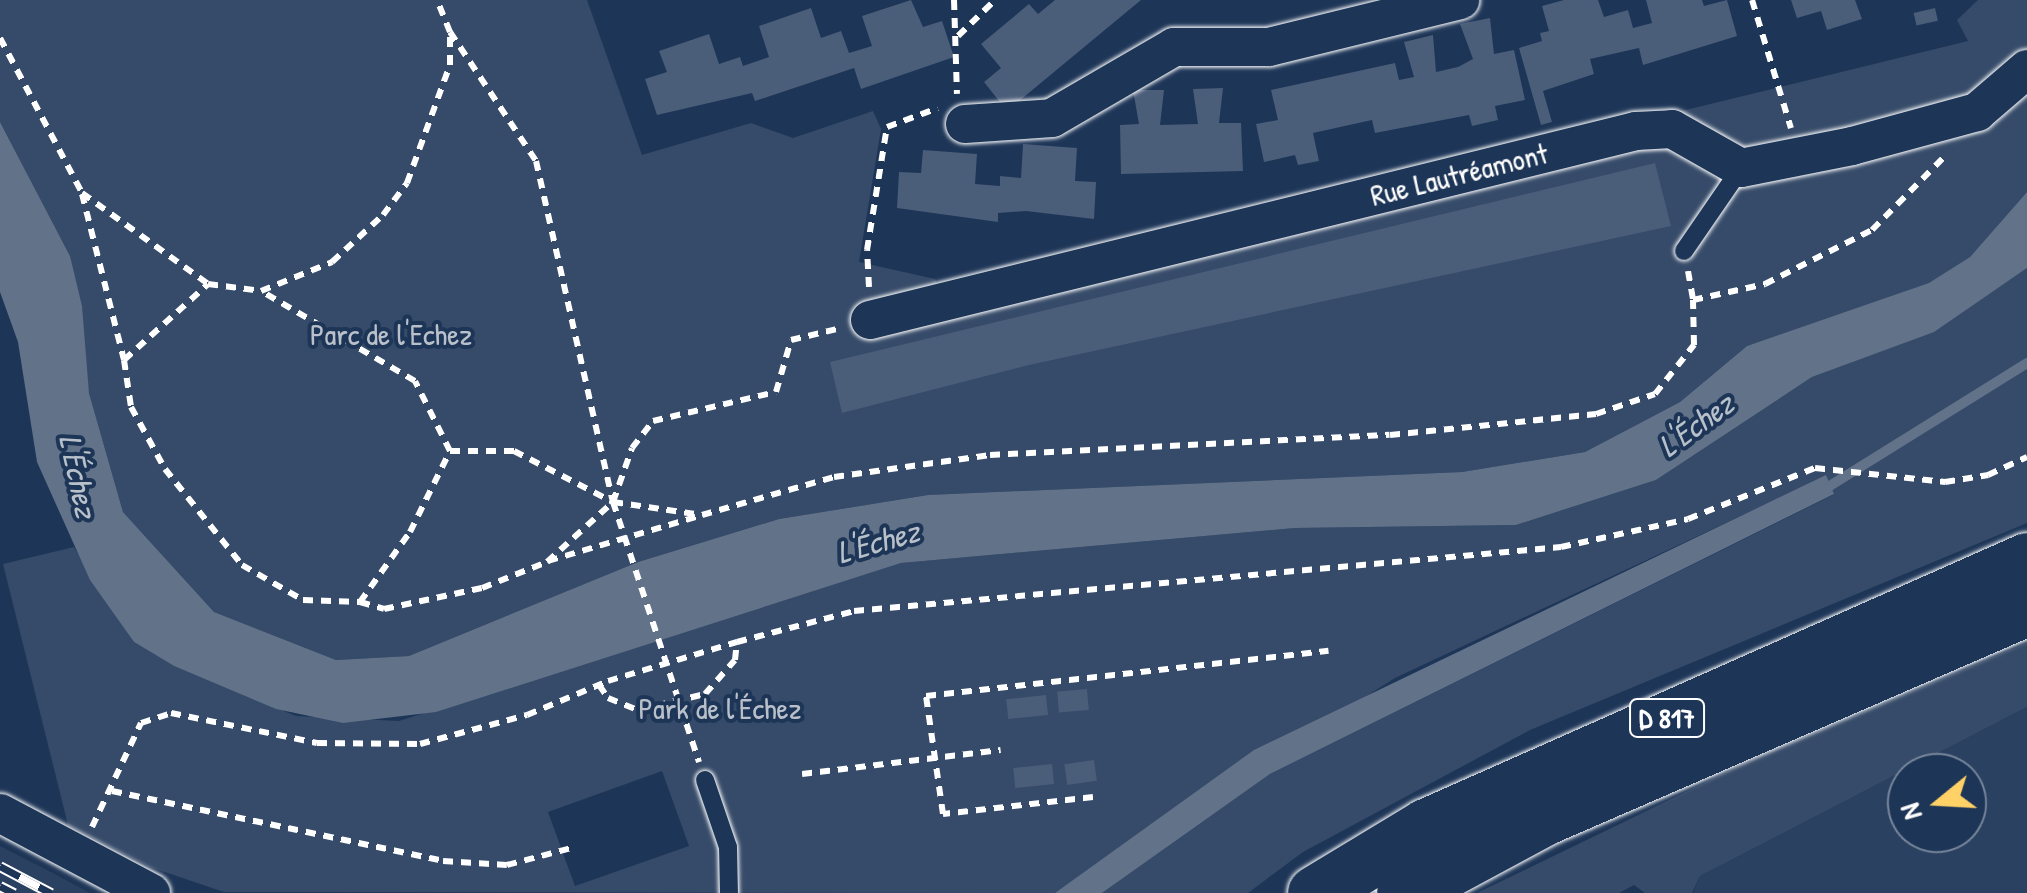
<!DOCTYPE html>
<html>
<head>
<meta charset="utf-8">
<style>
  body { margin:0 }
  #map { position:relative; width:2027px; height:893px; overflow:hidden; background:#1d3557; font-family:"Patrick Hand",sans-serif }
  div>[style] { position:absolute }
  [style*='--x'] { left:calc(var(--x)*1px); top:calc(var(--y)*1px); width:calc(var(--w)*1px); rotate:calc(var(--a)*1deg) }
  .built>* { inset:0; background:#2a4161 }
  .green>* { inset:0; background:#364b69 }
  .water>* { inset:0; background:#617289 }
  .stream>* { height:10px; margin:-5px; padding:0 5px; transform-origin:5px; border-radius:5px; background:#617289 }
  .building>* { inset:0; background:#4a5d79; transform-origin:0 0 }
  .path>* { height:6px; margin-top:-3px; transform-origin:0; background:repeating-linear-gradient(90deg,#fff 0 10px,transparent 0 18px) }
  .roads { filter:drop-shadow(0 0 2px #fff) drop-shadow(0 0 2px #fff) }
  .lane>* { height:18px; margin:-9px; padding:0 9px; transform-origin:9px; border-radius:9px; background:#1d3557 }
  .street>* { height:38px; margin:-19px; padding:0 19px; transform-origin:19px; border-radius:19px; background:#1d3557 }
  .primary>* { height:55px; margin:-27.5px; padding:0 27.5px; transform-origin:27.5px; border-radius:27.5px; background:#1d3557 }
  .rail>* { height:11px; margin-top:-5.5px; transform-origin:0; background:repeating-linear-gradient(90deg,#1d3557 0 22px,#fff 0 44px); box-sizing:border-box; border-block:2px solid #fff }
  span { translate:-50% -50%; white-space:nowrap; text-align:center; line-height:1.15; -webkit-text-stroke:8px #1d3557; paint-order:stroke }
  .shield-label span { padding:2px 8px; background:#1d3557; border:2px solid; border-radius:8px; -webkit-text-stroke-width:0 }
  .shield-label { font-size:28px; color:#fff; font-weight:700 }
  .street-label { font-size:30px; color:#fff }
  .park-label { font-size:30px; color:#b9c0ca }
  .water-label { font-size:32px; color:#b8c0ca; font-style:italic }
  .north { position:absolute; left:1887px; top:753px; width:100px; height:100px; box-sizing:border-box; background:#1d3557; border:2px solid #77869a; border-radius:50%; rotate:252deg; font-size:28px; font-weight:700; line-height:40px; text-align:center; color:#fff }
  .north::after { content:''; display:block; margin:auto; width:35px; height:45px; background:#ffd166; clip-path:polygon(50% 0,100% 100%,50% 72%,0 100%) }
</style>
</head>
<body>
<div id="map">
  <div class="built">
    <i style="clip-path:polygon(evenodd,2027px 707px,2027px 893px,1693px 893px,1700px 876px,2027px 707px,1907px 773px,1967px 773px,1967px 833px,1907px 833px,1907px 773px)"></i>
    <i style="clip-path:polygon(0 846px,51px 872px,90px 893px,0 893px)"></i>
  </div>
  <div class="green">
    <i style="clip-path:polygon(0 0,587px 0,642px 155px,751px 123px,793px 138px,873px 111px,881px 129px,859px 262px,935px 279px,940px 292px,1968px 41px,1957px 20px,1978px 0,2027px 0,2027px 192px,1970px 257px,1929px 284px,1747px 346px,1680px 402px,1585px 452px,1462px 472px,928px 495px,779px 519px,638px 562px,409px 656px,336px 660px,214px 612px,123px 512px,89px 393px,70px 256px,0 122px)"></i>
    <i style="clip-path:polygon(evenodd,2027px 268px,2027px 523px,1530px 730px,1303px 852px,1248px 893px,1102px 893px,1270px 774px,1833px 495px,1826px 476px,1395px 678px,1055px 893px,224px 892px,150px 867px,68px 825px,3px 564px,74px 547px,134px 642px,174px 666px,296px 716px,399px 721px,901px 563px,1295px 528px,1516px 525px,1656px 480px,1812px 377px,1934px 331px,2027px 268px,662px 771px,689px 846px,575px 886px,548px 812px,662px 771px)"></i>
    <i style="clip-path:polygon(2027px 643px,2027px 707px,1700px 876px,1692px 893px,1645px 893px,1634px 885px,1619px 893px,1477px 893px,1758px 757px)"></i>
  </div>
  <div class="water">
    <i style="clip-path:polygon(0 122px,70px 256px,82px 306px,89px 393px,123px 512px,214px 612px,336px 660px,409px 656px,638px 562px,779px 519px,928px 495px,1462px 472px,1585px 452px,1680px 402px,1747px 346px,1929px 283px,1970px 257px,2027px 192px,2027px 268px,1934px 332px,1812px 377px,1656px 480px,1516px 525px,1295px 528px,901px 563px,436px 712px,343px 723px,276px 709px,174px 666px,134px 642px,90px 580px,37px 462px,18px 342px,0 292px)"></i>
    <i style="clip-path:polygon(1826px 475px,1834px 494px,1270px 774px,1102px 893px,1055px 893px,1254px 750px)"></i>
  </div>
  <div class="stream">
    <i style="--x:1820;--y:492;--w:244;--a:-31.9"></i>
  </div>
  <div class="building">
    <i style="clip-path:polygon(911px 0,923px 27px,942px 21px,954px 57px,861px 89px,854px 68px,755px 101px,752px 93px,657px 115px,645px 79px,667px 72px,659px 51px,709px 34px,719px 64px,740px 57px,743px 66px,769px 57px,759px 26px,811px 8px,821px 38px,841px 31px,849px 53px,872px 46px,862px 16px)"></i>
    <i style="clip-path:polygon(1055px 0,1141px 0,1007px 111px,984px 82px,1001px 68px,981px 44px,1029px 4px,1038px 14px)"></i>
    <i style="clip-path:polygon(1564px 0,1598px 0,1604px 17px,1628px 10px,1633px 28px,1652px 23px,1646px 0,1702px 0,1704px 6px,1727px 0,1737px 36px,1643px 65px,1639px 48px,1590px 59px,1594px 74px,1543px 91px,1552px 122px,1541px 125px,1519px 48px,1542px 41px,1540px 33px,1549px 31px,1542px 6px)"></i>
    <i style="clip-path:polygon(1791px 0,1855px 0,1862px 19px,1827px 30px,1821px 11px,1797px 18px)"></i>
    <i style="left:1935px;top:8px;width:13px;height:22px;rotate:77deg"></i>
    <i style="clip-path:polygon(1490px 18px,1494px 54px,1514px 50px,1525px 100px,1495px 106px,1498px 120px,1472px 126px,1469px 115px,1375px 133px,1372px 120px,1313px 133px,1319px 161px,1298px 165px,1295px 155px,1264px 162px,1256px 124px,1278px 120px,1271px 90px,1395px 63px,1399px 80px,1414px 77px,1404px 42px,1433px 35px,1436px 72px,1458px 67px,1473px 59px,1460px 24px)"></i>
    <i style="clip-path:polygon(1223px 88px,1219px 123px,1241px 123px,1243px 171px,1121px 174px,1120px 125px,1139px 124px,1133px 90px,1164px 90px,1160px 125px,1198px 124px,1193px 89px)"></i>
    <i style="clip-path:polygon(1023px 144px,1077px 148px,1075px 181px,1096px 182px,1094px 219px,1026px 211px,998px 213px,998px 222px,897px 208px,899px 172px,921px 173px,923px 150px,977px 154px,975px 184px,1000px 186px,1000px 176px,1021px 178px)"></i>
    <i style="clip-path:polygon(1655px 163px,1671px 226px,1029px 365px,842px 413px,830px 362px)"></i>
    <i style="left:1087px;top:689px;width:21px;height:30px;rotate:85deg"></i>
    <i style="left:1046px;top:695px;width:20px;height:40px;rotate:84deg"></i>
    <i style="left:1094px;top:760px;width:21px;height:30px;rotate:82deg"></i>
    <i style="left:1052px;top:764px;width:20px;height:39px;rotate:84deg"></i>
  </div>
  <div class="path">
    <i style="--x:954;--y:0;--w:94;--a:88.2"></i>
    <i style="--x:1752;--y:0;--w:134;--a:73.1"></i>
    <i style="--x:450;--y:32;--w:155;--a:56.3"></i>
    <i style="--x:536;--y:161;--w:350;--a:77.3"></i>
    <i style="--x:613;--y:502;--w:57;--a:-70.6"></i>
    <i style="--x:632;--y:448;--w:34;--a:-52"></i>
    <i style="--x:653;--y:421;--w:126;--a:-13.3"></i>
    <i style="--x:776;--y:392;--w:54;--a:-73.9"></i>
    <i style="--x:791;--y:340;--w:51;--a:-13.5"></i>
    <i style="--x:958;--y:36;--w:52;--a:-44.2"></i>
    <i style="--x:0;--y:38;--w:175;--a:62.1"></i>
    <i style="--x:82;--y:193;--w:155;--a:35.8"></i>
    <i style="--x:208;--y:284;--w:53;--a:7.5"></i>
    <i style="--x:261;--y:291;--w:77;--a:-22.2"></i>
    <i style="--x:332;--y:262;--w:69;--a:-42.7"></i>
    <i style="--x:383;--y:215;--w:40;--a:-53"></i>
    <i style="--x:407;--y:183;--w:126;--a:-70"></i>
    <i style="--x:450;--y:65;--w:33;--a:-90"></i>
    <i style="--x:450;--y:32;--w:35;--a:-112"></i>
    <i style="--x:82;--y:194;--w:171;--a:75.8"></i>
    <i style="--x:124;--y:360;--w:113;--a:-42.1"></i>
    <i style="--x:1688;--y:271;--w:29;--a:80"></i>
    <i style="--x:869;--y:287;--w:37;--a:-93"></i>
    <i style="--x:867;--y:250;--w:125;--a:-80.8"></i>
    <i style="--x:887;--y:127;--w:54;--a:-20.4"></i>
    <i style="--x:124;--y:360;--w:48;--a:81.5"></i>
    <i style="--x:131;--y:407;--w:71;--a:61.3"></i>
    <i style="--x:165;--y:469;--w:123;--a:51.3"></i>
    <i style="--x:242;--y:565;--w:70;--a:29.8"></i>
    <i style="--x:303;--y:600;--w:57;--a:2"></i>
    <i style="--x:360;--y:602;--w:86;--a:-54.5"></i>
    <i style="--x:410;--y:532;--w:90;--a:-63.7"></i>
    <i style="--x:450;--y:451;--w:78;--a:-116.6"></i>
    <i style="--x:415;--y:381;--w:178;--a:-149.7"></i>
    <i style="--x:450;--y:451;--w:64;--a:0"></i>
    <i style="--x:514;--y:451;--w:111;--a:27.3"></i>
    <i style="--x:613;--y:502;--w:274;--a:71.7"></i>
    <i style="--x:548;--y:561;--w:158;--a:-16.6"></i>
    <i style="--x:360;--y:602;--w:25;--a:16"></i>
    <i style="--x:384;--y:609;--w:100;--a:-12.1"></i>
    <i style="--x:482;--y:588;--w:70;--a:-21.8"></i>
    <i style="--x:547;--y:562;--w:89;--a:-42.3"></i>
    <i style="--x:613;--y:502;--w:90;--a:8.3"></i>
    <i style="--x:702;--y:515;--w:137;--a:-16.1"></i>
    <i style="--x:834;--y:477;--w:158;--a:-8"></i>
    <i style="--x:990;--y:455;--w:400;--a:-2.9"></i>
    <i style="--x:1390;--y:435;--w:207;--a:-5.8"></i>
    <i style="--x:1596;--y:414;--w:62;--a:-18.7"></i>
    <i style="--x:1655;--y:394;--w:63;--a:-51.5"></i>
    <i style="--x:1694;--y:345;--w:45;--a:-91.3"></i>
    <i style="--x:1693;--y:300;--w:74;--a:-12.5"></i>
    <i style="--x:1765;--y:284;--w:120;--a:-26.8"></i>
    <i style="--x:1872;--y:230;--w:101;--a:-45.4"></i>
    <i style="--x:599;--y:685;--w:16;--a:55"></i>
    <i style="--x:608;--y:698;--w:32;--a:22"></i>
    <i style="--x:638;--y:710;--w:69;--a:-13.4"></i>
    <i style="--x:705;--y:694;--w:45;--a:-48.6"></i>
    <i style="--x:735;--y:660;--w:18;--a:-84"></i>
    <i style="--x:802;--y:774;--w:200;--a:-6.9"></i>
    <i style="--x:112;--y:791;--w:338;--a:11.9"></i>
    <i style="--x:443;--y:861;--w:64;--a:3.6"></i>
    <i style="--x:507;--y:865;--w:70;--a:-14.8"></i>
    <i style="--x:1093;--y:797;--w:151;--a:173.5"></i>
    <i style="--x:943;--y:814;--w:119;--a:-98.2"></i>
    <i style="--x:926;--y:696;--w:405;--a:-6.4"></i>
    <i style="--x:92;--y:827;--w:115;--a:-64.8"></i>
    <i style="--x:141;--y:723;--w:32;--a:-18"></i>
    <i style="--x:171;--y:713;--w:149;--a:11.6"></i>
    <i style="--x:317;--y:743;--w:103;--a:0.6"></i>
    <i style="--x:420;--y:744;--w:111;--a:-15.2"></i>
    <i style="--x:527;--y:715;--w:88;--a:-22.8"></i>
    <i style="--x:608;--y:681;--w:135;--a:-16.8"></i>
    <i style="--x:737;--y:642;--w:121;--a:-14.8"></i>
    <i style="--x:854;--y:611;--w:710;--a:-5.17"></i>
    <i style="--x:1561;--y:547;--w:130;--a:-12.4"></i>
    <i style="--x:1688;--y:519;--w:137;--a:-21.9"></i>
    <i style="--x:1815;--y:468;--w:131;--a:6.1"></i>
    <i style="--x:1945;--y:482;--w:44;--a:-9.2"></i>
    <i style="--x:1988;--y:475;--w:43;--a:-24.8"></i>
  </div>
  <div class="roads">
    <div class="lane">
      <i style="--x:1684;--y:251;--w:101;--a:-55.5"></i>
      <i style="--x:705;--y:780;--w:71;--a:71.1"></i>
      <i style="--x:728;--y:847;--w:46;--a:88.8"></i>
    </div>
    <div class="street">
      <i style="--x:965;--y:124;--w:87;--a:-3.9"></i>
      <i style="--x:1052;--y:118;--w:141;--a:-30.2"></i>
      <i style="--x:1174;--y:47;--w:95;--a:0"></i>
      <i style="--x:1269;--y:47;--w:197;--a:-13.8"></i>
      <i style="--x:870;--y:320;--w:789;--a:-13.86"></i>
      <i style="--x:1636;--y:131;--w:36;--a:-3"></i>
      <i style="--x:1672;--y:129;--w:79;--a:29.5"></i>
      <i style="--x:1741;--y:168;--w:113;--a:-11.2"></i>
      <i style="--x:1852;--y:146;--w:130;--a:-15.2"></i>
      <i style="--x:1977;--y:112;--w:66;--a:-40.7"></i>
      <i style="--x:0;--y:813;--w:171;--a:27.9"></i>
    </div>
    <div class="primary">
      <i style="--x:1315;--y:893;--w:130;--a:-31.1"></i>
      <i style="--x:1426;--y:826;--w:657;--a:-23.87"></i>
      <i style="--x:1404;--y:893;--w:158;--a:-28.3"></i>
      <i style="--x:1543;--y:818;--w:528;--a:-23.46"></i>
    </div>
  </div>
  <div class="rail">
    <i style="--x:0;--y:866;--w:58;--a:27.9"></i>
    <i style="--x:0;--y:886;--w:16;--a:27"></i>
  </div>
  <div class="shield-label">
    <span style="left:1667px;top:718px">D 817</span>
  </div>
  <div class="street-label">
    <span style="left:1459px;top:174px;rotate:-14deg">Rue Lautréamont</span>
  </div>
  <div class="park-label">
    <span style="left:391px;top:334px">Parc de l'Echez</span>
    <span style="left:720px;top:708px">Park de l'Échez</span>
  </div>
  <div class="water-label">
    <span style="left:1696px;top:425px;rotate:-36deg">L'Échez</span>
    <span style="left:78px;top:476px;rotate:78deg">L'Échez</span>
    <span style="left:878px;top:542px;rotate:-16deg">L'Échez</span>
  </div>
  <div class="north">N</div>
</div>
</body>
</html>
